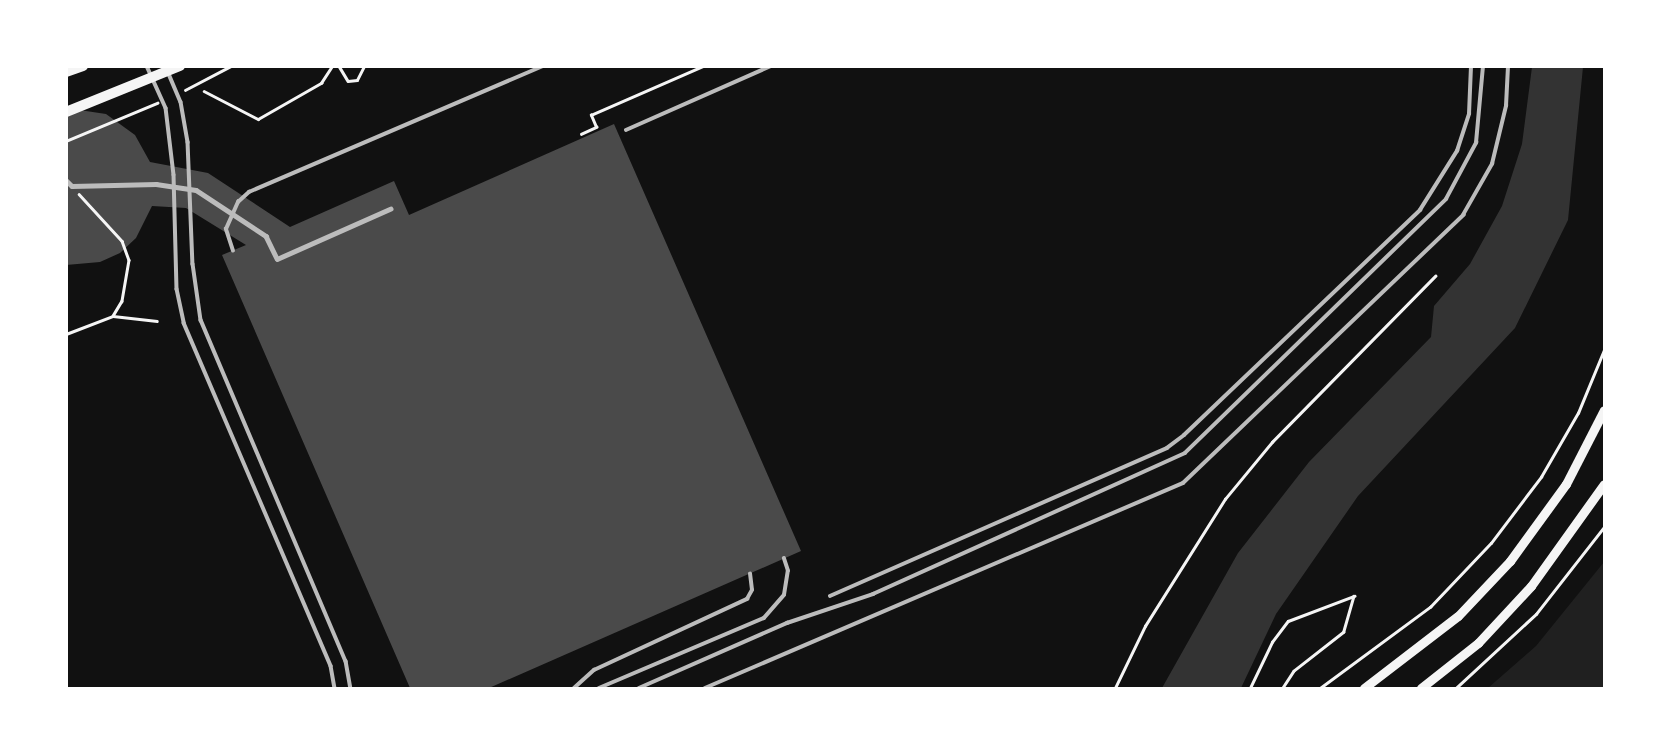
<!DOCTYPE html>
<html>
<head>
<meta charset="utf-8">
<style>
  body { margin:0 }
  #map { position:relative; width:1671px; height:755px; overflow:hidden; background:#111; font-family:"Noto Sans",sans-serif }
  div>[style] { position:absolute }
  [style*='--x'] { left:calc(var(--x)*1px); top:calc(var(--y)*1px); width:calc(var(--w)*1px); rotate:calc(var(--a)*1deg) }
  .green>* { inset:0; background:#202020 }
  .water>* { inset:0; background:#333 }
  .building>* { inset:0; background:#4a4a4a }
  .path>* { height:2.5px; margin:-1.25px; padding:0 1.25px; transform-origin:1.25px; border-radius:1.25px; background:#f5f5f5 }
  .service>* { height:3.5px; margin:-1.75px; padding:0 1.75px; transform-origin:1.75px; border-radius:1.75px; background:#bcbcbc }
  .pedestrian>* { height:4.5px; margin:-2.25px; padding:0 2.25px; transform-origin:2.25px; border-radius:2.25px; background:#bcbcbc }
  .secondary>* { height:9px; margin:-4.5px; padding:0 4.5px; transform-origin:4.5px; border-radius:4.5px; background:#f5f5f5 }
  .primary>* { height:10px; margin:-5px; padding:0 5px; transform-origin:5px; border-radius:5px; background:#f5f5f5 }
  span { translate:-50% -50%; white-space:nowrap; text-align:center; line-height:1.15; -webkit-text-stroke:5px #fff; paint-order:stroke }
  .frame { position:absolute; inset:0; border:68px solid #fff; pointer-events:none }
</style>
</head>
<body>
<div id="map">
  <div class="green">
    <i style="clip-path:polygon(1604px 562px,1604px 688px,1488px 688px,1536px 646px)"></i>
  </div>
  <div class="water">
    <i style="clip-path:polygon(1532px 67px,1583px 67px,1568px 220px,1515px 328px,1358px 496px,1276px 614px,1241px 688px,1162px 688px,1238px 553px,1309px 462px,1431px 337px,1434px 306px,1470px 264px,1502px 206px,1522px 144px)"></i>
  </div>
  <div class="building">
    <i style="clip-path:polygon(66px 108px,106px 114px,135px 135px,150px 162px,208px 173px,290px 227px,394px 181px,409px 215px,614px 124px,801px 551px,489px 688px,410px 688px,222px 255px,246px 245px,186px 208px,152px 206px,136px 238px,120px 253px,100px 262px,66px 265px)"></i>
  </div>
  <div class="path">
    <i style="--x:339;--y:66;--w:17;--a:59"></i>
    <i style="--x:348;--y:81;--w:9;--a:-6"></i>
    <i style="--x:357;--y:80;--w:16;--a:-63"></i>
    <i style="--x:185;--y:90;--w:52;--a:-27.6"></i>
    <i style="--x:204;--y:91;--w:61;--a:27.4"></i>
    <i style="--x:258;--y:119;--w:73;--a:-29.7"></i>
    <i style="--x:321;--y:83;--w:20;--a:-57"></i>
    <i style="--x:581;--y:134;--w:17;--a:-25"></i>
    <i style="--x:596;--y:127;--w:13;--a:-113"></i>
    <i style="--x:591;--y:115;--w:122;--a:-23.6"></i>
    <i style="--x:66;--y:141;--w:99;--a:-22.7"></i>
    <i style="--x:79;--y:194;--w:64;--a:47.5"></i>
    <i style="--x:122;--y:241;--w:20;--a:70"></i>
    <i style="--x:129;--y:260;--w:42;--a:99.7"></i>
    <i style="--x:122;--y:301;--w:17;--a:121"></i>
    <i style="--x:66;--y:334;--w:50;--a:-21"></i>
    <i style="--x:113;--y:316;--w:44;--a:6.5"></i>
    <i style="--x:1115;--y:688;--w:69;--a:-64.2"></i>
    <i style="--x:1145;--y:626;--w:150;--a:-57.8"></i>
    <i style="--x:1225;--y:499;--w:74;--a:-50.5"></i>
    <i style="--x:1272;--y:442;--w:233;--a:-45.5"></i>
    <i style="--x:1250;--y:688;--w:51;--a:-64.4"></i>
    <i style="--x:1272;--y:642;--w:26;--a:-53"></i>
    <i style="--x:1288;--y:621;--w:71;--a:-20.7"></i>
    <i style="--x:1354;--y:596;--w:37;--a:106"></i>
    <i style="--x:1344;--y:632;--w:63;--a:142"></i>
    <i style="--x:1294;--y:671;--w:20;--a:123"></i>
    <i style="--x:1320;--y:688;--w:137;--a:-36.4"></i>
    <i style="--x:1430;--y:607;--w:88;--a:-46.4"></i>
    <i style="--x:1491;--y:543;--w:83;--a:-52.9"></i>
    <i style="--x:1541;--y:477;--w:74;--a:-60"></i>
    <i style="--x:1578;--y:413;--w:68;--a:-67.6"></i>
    <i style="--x:1456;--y:688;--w:109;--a:-42.8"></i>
    <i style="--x:1536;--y:614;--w:110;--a:-52"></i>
  </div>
  <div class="service">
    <i style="--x:147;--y:66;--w:46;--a:65.7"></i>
    <i style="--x:166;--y:108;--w:67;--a:83.2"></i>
    <i style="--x:174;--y:175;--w:114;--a:88.5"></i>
    <i style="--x:177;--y:289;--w:35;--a:78"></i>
    <i style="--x:184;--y:323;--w:373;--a:66.8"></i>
    <i style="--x:331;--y:666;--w:22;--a:80"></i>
    <i style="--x:169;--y:74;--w:30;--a:67"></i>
    <i style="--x:181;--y:102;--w:41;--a:80.1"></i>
    <i style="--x:188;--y:142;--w:122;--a:87.7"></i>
    <i style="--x:193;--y:264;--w:57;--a:81.9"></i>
    <i style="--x:201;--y:320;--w:371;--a:67"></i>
    <i style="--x:346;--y:661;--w:27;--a:80"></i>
    <i style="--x:626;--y:130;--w:158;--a:-23.8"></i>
    <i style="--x:233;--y:251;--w:23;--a:-108"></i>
    <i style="--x:226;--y:229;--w:30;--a:-66"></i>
    <i style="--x:238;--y:202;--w:15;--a:-42"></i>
    <i style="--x:249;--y:192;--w:320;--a:-23.2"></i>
    <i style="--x:830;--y:596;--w:368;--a:-23.7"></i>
    <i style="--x:1167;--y:448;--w:21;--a:-37"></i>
    <i style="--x:1184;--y:435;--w:326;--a:-43.6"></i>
    <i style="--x:1420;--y:210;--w:70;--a:-57.9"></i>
    <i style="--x:1457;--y:151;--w:39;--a:-72"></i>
    <i style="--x:1469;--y:114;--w:48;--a:-87.6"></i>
    <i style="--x:574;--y:688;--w:27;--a:-42"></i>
    <i style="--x:594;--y:670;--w:169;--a:-24.9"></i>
    <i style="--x:747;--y:599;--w:10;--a:-61"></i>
    <i style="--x:752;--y:590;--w:16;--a:-97"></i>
    <i style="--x:599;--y:688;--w:179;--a:-23"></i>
    <i style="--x:764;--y:618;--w:30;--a:-49"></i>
    <i style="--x:784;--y:595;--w:24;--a:-81"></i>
    <i style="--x:788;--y:571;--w:13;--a:-108"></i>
    <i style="--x:639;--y:688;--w:162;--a:-23.7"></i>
    <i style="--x:787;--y:623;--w:91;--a:-18.6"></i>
    <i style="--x:873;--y:594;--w:342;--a:-24.3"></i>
    <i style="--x:1185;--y:453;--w:364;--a:-44.2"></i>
    <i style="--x:1446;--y:199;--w:64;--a:-61.8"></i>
    <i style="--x:1476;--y:143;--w:77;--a:-84.8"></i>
    <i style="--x:705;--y:688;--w:520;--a:-23.21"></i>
    <i style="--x:1183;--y:483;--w:388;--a:-43.7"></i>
    <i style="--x:1463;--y:215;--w:59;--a:-60.4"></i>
    <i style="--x:1492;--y:164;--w:60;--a:-76.4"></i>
    <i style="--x:1506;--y:106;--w:40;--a:-87.1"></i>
  </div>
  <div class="pedestrian">
    <i style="--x:66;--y:180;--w:8;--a:45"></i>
    <i style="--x:72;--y:186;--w:84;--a:-1.4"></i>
    <i style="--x:156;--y:184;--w:40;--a:8.5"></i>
    <i style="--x:196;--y:190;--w:84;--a:33.3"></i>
    <i style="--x:266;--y:236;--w:25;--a:64"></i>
    <i style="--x:277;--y:259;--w:124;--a:-23.9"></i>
  </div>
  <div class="secondary">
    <i style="--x:1364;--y:688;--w:118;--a:-37.5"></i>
    <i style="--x:1458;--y:616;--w:76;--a:-46.6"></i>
    <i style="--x:1510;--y:561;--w:95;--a:-54"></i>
    <i style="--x:1566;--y:484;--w:83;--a:-62.8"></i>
    <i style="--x:1421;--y:688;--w:73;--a:-38.3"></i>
    <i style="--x:1478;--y:643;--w:78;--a:-47.1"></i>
    <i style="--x:1531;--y:586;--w:125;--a:-54.4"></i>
  </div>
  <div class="primary">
    <i style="--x:66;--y:72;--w:18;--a:-19"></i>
    <i style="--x:66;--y:112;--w:123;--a:-22"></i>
  </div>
  <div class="frame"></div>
</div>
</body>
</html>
